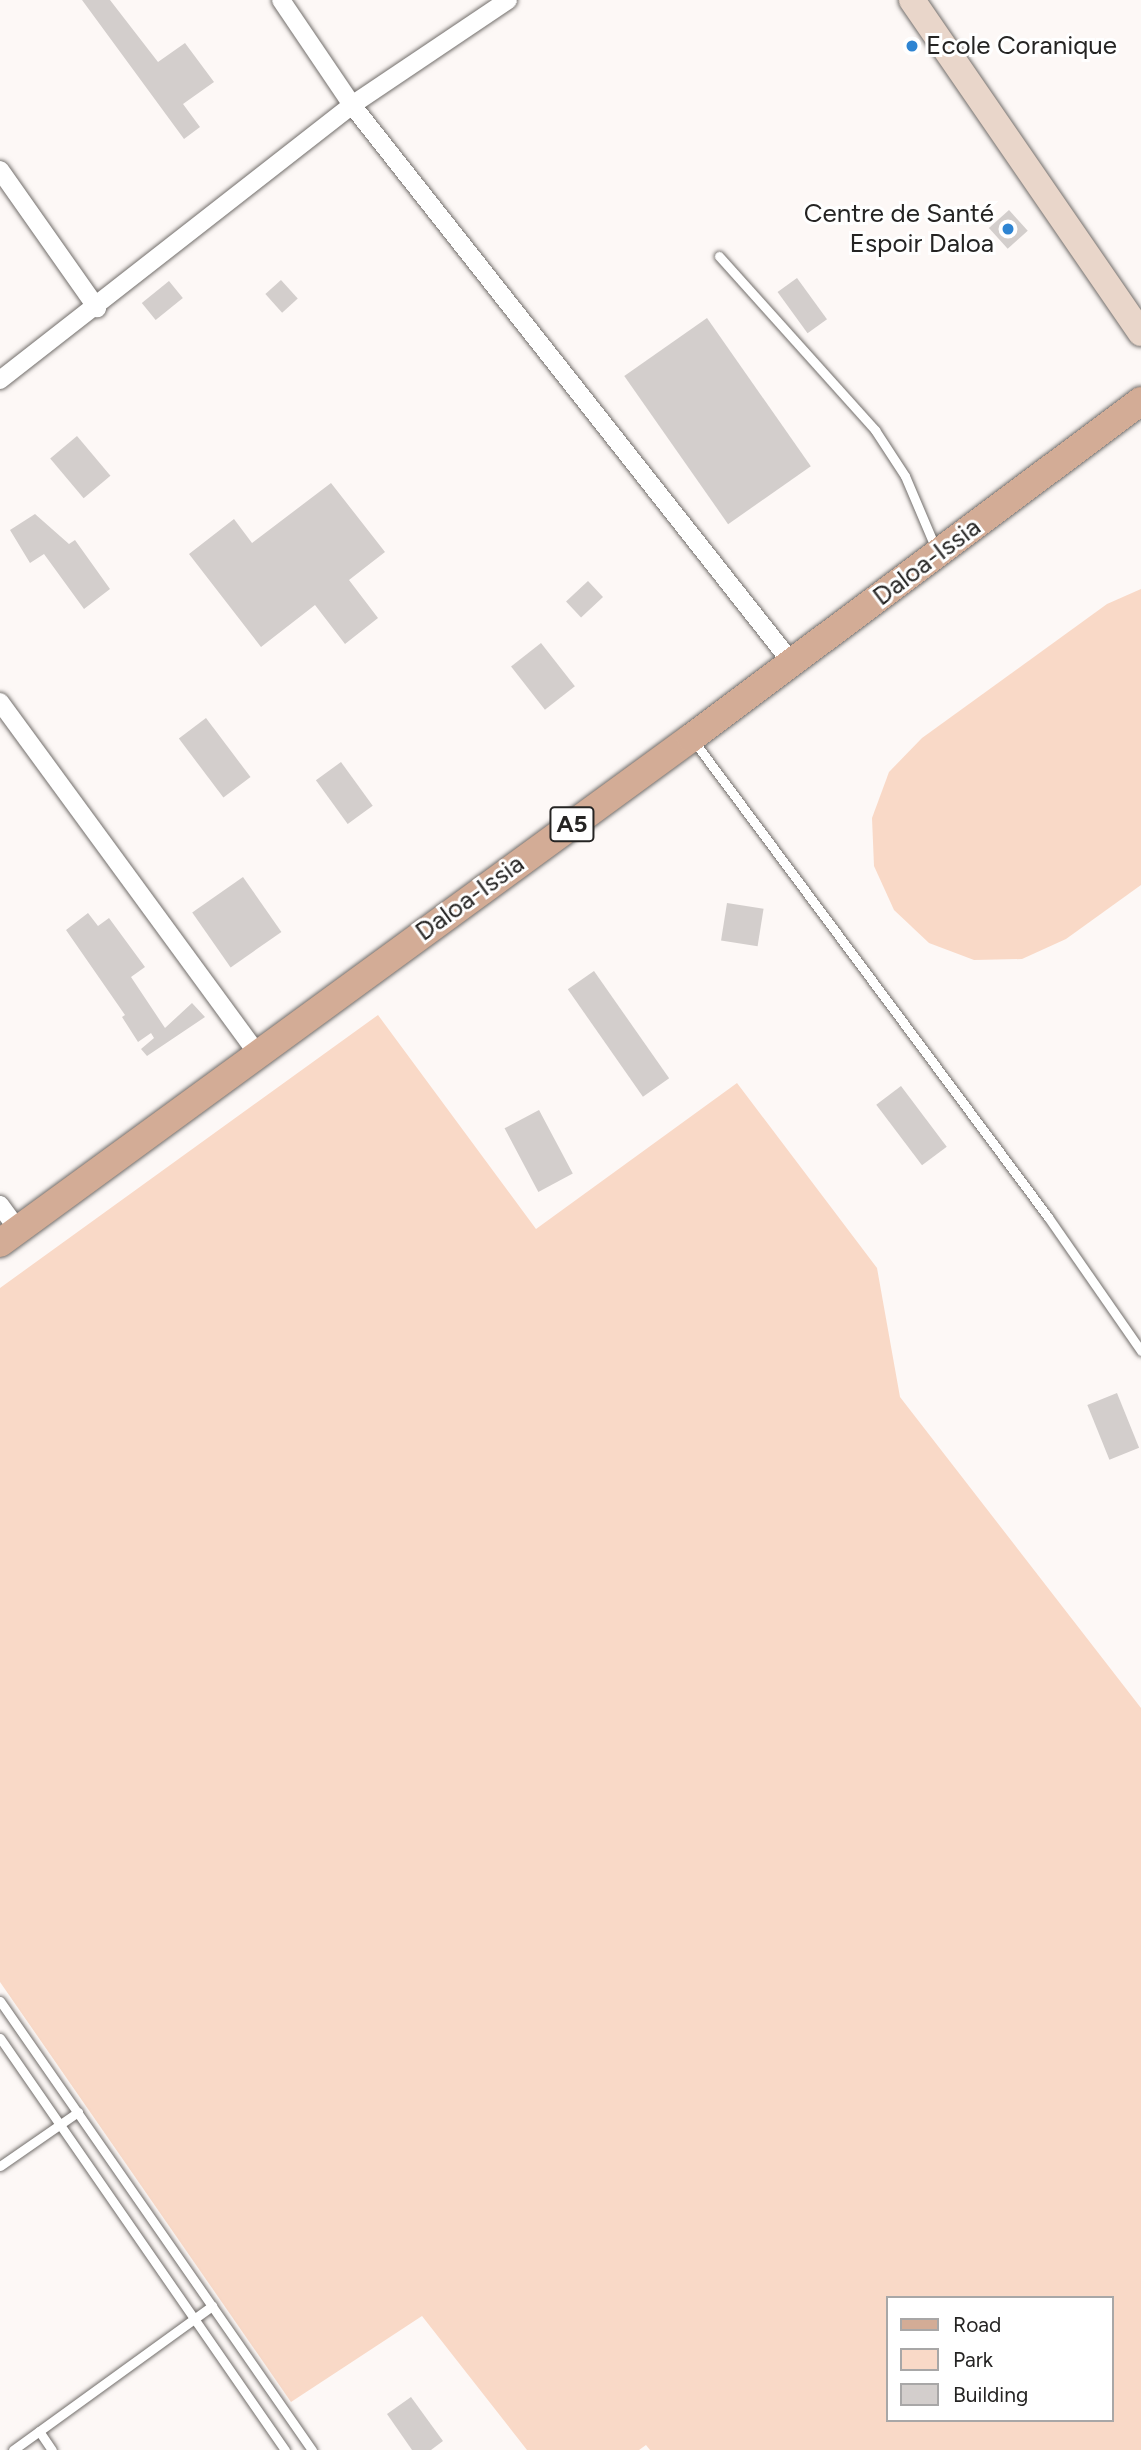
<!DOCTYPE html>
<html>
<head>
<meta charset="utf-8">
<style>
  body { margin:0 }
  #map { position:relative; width:1141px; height:2450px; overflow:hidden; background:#fdf8f6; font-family:Figtree,sans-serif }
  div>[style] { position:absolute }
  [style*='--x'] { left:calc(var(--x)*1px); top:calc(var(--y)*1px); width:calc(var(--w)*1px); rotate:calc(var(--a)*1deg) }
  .green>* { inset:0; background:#f9d9c7 }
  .building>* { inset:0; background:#d3cecc; transform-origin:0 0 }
  .roads { filter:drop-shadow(0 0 2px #726e6b) drop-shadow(0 0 2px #726e6b) }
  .lane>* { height:9px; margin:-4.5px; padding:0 4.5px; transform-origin:4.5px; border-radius:4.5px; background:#fff }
  .street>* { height:18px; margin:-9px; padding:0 9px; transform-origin:9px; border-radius:9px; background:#fff }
  .secondary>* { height:26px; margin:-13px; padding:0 13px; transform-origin:13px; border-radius:13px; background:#e9d6ca }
  .primary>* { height:28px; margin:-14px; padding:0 14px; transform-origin:14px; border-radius:14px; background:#d3ac96 }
  .dots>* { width:19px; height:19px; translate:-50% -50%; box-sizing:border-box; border:4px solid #fff; border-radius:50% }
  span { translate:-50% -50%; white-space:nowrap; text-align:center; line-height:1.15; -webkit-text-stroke:6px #fff; paint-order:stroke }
  .shield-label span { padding:2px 5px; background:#fff; border:2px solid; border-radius:5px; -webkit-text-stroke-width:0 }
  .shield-label { font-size:24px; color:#252423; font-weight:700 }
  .poi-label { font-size:26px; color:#252423 }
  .left { translate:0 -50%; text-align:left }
  .right { translate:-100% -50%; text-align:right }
  .street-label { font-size:26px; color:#252423 }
  .legend { position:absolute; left:886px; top:2296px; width:228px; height:126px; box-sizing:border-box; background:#fff; border:2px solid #a8a7a7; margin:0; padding:9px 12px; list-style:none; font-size:21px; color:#252423 }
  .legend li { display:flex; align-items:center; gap:14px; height:35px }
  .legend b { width:35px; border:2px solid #a8a7a7 }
</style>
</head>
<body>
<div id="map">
  <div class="green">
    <i style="clip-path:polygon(1141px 589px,1141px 885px,1066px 939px,1022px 959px,974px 960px,929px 943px,894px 910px,874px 866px,872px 818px,889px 772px,922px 738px,1107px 604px)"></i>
    <i style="clip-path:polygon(evenodd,378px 1015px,536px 1229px,737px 1083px,877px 1268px,900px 1397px,1141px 1708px,1141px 2450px,650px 2450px,646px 2445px,639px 2450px,527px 2450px,422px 2316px,291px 2402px,0 1982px,0 1288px,378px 1015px,887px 2298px,1111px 2298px,1111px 2420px,887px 2420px,887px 2298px)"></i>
  </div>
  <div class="building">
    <i style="clip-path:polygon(82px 0,110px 0,158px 62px,185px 43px,214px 82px,183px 104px,200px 127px,184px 139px)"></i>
    <i style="left:1009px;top:210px;width:28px;height:27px;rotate:48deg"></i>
    <i style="left:797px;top:278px;width:51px;height:24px;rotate:54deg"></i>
    <i style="left:281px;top:280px;width:25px;height:21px;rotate:48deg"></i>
    <i style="left:169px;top:281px;width:22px;height:35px;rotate:51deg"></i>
    <i style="left:707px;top:318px;width:181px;height:101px;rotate:55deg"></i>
    <i style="left:77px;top:436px;width:52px;height:35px;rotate:50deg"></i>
    <i style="clip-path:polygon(331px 483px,385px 552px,349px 580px,378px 618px,345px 644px,315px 605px,261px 647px,189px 554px,234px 519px,252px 543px)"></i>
    <i style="clip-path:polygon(35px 514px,69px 544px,75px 540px,110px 589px,84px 609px,44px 554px,30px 563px,10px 530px)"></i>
    <i style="left:588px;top:581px;width:22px;height:30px;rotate:47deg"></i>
    <i style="left:541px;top:643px;width:55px;height:38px;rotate:52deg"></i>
    <i style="left:206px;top:718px;width:74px;height:34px;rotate:53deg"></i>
    <i style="left:341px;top:762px;width:54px;height:31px;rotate:54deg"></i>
    <i style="left:243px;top:877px;width:67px;height:62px;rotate:55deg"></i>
    <i style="left:727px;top:903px;width:37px;height:38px;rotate:9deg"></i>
    <i style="clip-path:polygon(88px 913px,98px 926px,109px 918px,145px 967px,131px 977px,165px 1028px,192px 1003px,205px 1017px,147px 1056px,141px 1049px,154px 1038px,151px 1033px,138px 1042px,122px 1017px,125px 1015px,66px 930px)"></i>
    <i style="left:594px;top:971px;width:131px;height:32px;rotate:55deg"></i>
    <i style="left:901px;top:1086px;width:76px;height:31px;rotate:53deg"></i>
    <i style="left:539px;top:1110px;width:72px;height:39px;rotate:62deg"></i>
    <i style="left:1117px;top:1393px;width:59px;height:32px;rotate:68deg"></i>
    <i style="clip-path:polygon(411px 2397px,443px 2441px,431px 2450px,412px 2450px,387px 2414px)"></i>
  </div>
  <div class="roads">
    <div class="lane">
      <i style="--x:719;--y:256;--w:234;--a:48.1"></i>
      <i style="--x:875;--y:430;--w:55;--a:56.9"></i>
      <i style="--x:905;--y:476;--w:79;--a:67"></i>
      <i style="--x:693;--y:740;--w:595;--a:53.34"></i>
      <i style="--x:1048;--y:1217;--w:163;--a:55.2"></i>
      <i style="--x:0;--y:2001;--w:547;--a:55.21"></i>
      <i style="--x:0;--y:2038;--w:501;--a:55.33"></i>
      <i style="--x:0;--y:2166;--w:95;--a:-34.7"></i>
      <i style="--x:39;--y:2431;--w:23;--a:56"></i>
      <i style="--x:13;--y:2450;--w:246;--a:-35.9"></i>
    </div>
    <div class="street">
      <i style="--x:281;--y:0;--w:127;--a:55.9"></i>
      <i style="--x:352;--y:105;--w:711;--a:51.74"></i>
      <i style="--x:0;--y:170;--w:169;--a:54.9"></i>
      <i style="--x:0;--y:380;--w:447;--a:-38"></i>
      <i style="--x:352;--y:105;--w:188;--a:-33.9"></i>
      <i style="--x:0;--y:702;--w:435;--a:53.8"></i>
      <i style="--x:0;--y:1205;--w:31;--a:54"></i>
    </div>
    <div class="secondary">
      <i style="--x:912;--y:0;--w:404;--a:55.5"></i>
    </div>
    <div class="primary">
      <i style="--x:0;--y:1243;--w:856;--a:-36.16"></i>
      <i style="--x:691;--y:738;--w:562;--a:-36.83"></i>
    </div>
  </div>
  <div class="dots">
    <i style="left:912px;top:46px;background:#2e84d2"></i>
    <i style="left:1008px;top:229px;background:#2e84d2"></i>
  </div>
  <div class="shield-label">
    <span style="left:572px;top:824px">A5</span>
  </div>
  <div class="poi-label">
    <span class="left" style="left:926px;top:46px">Ecole Coranique</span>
    <span class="right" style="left:994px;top:229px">Centre de Santé<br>Espoir Daloa</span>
  </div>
  <div class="street-label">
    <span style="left:927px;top:562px;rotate:-37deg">Daloa-Issia</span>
    <span style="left:470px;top:898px;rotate:-36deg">Daloa-Issia</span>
  </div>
  <ul class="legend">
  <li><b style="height:9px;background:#d3ac96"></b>Road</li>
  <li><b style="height:19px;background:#f9d9c7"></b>Park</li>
  <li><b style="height:19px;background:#d3cecc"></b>Building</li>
  </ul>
</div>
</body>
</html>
